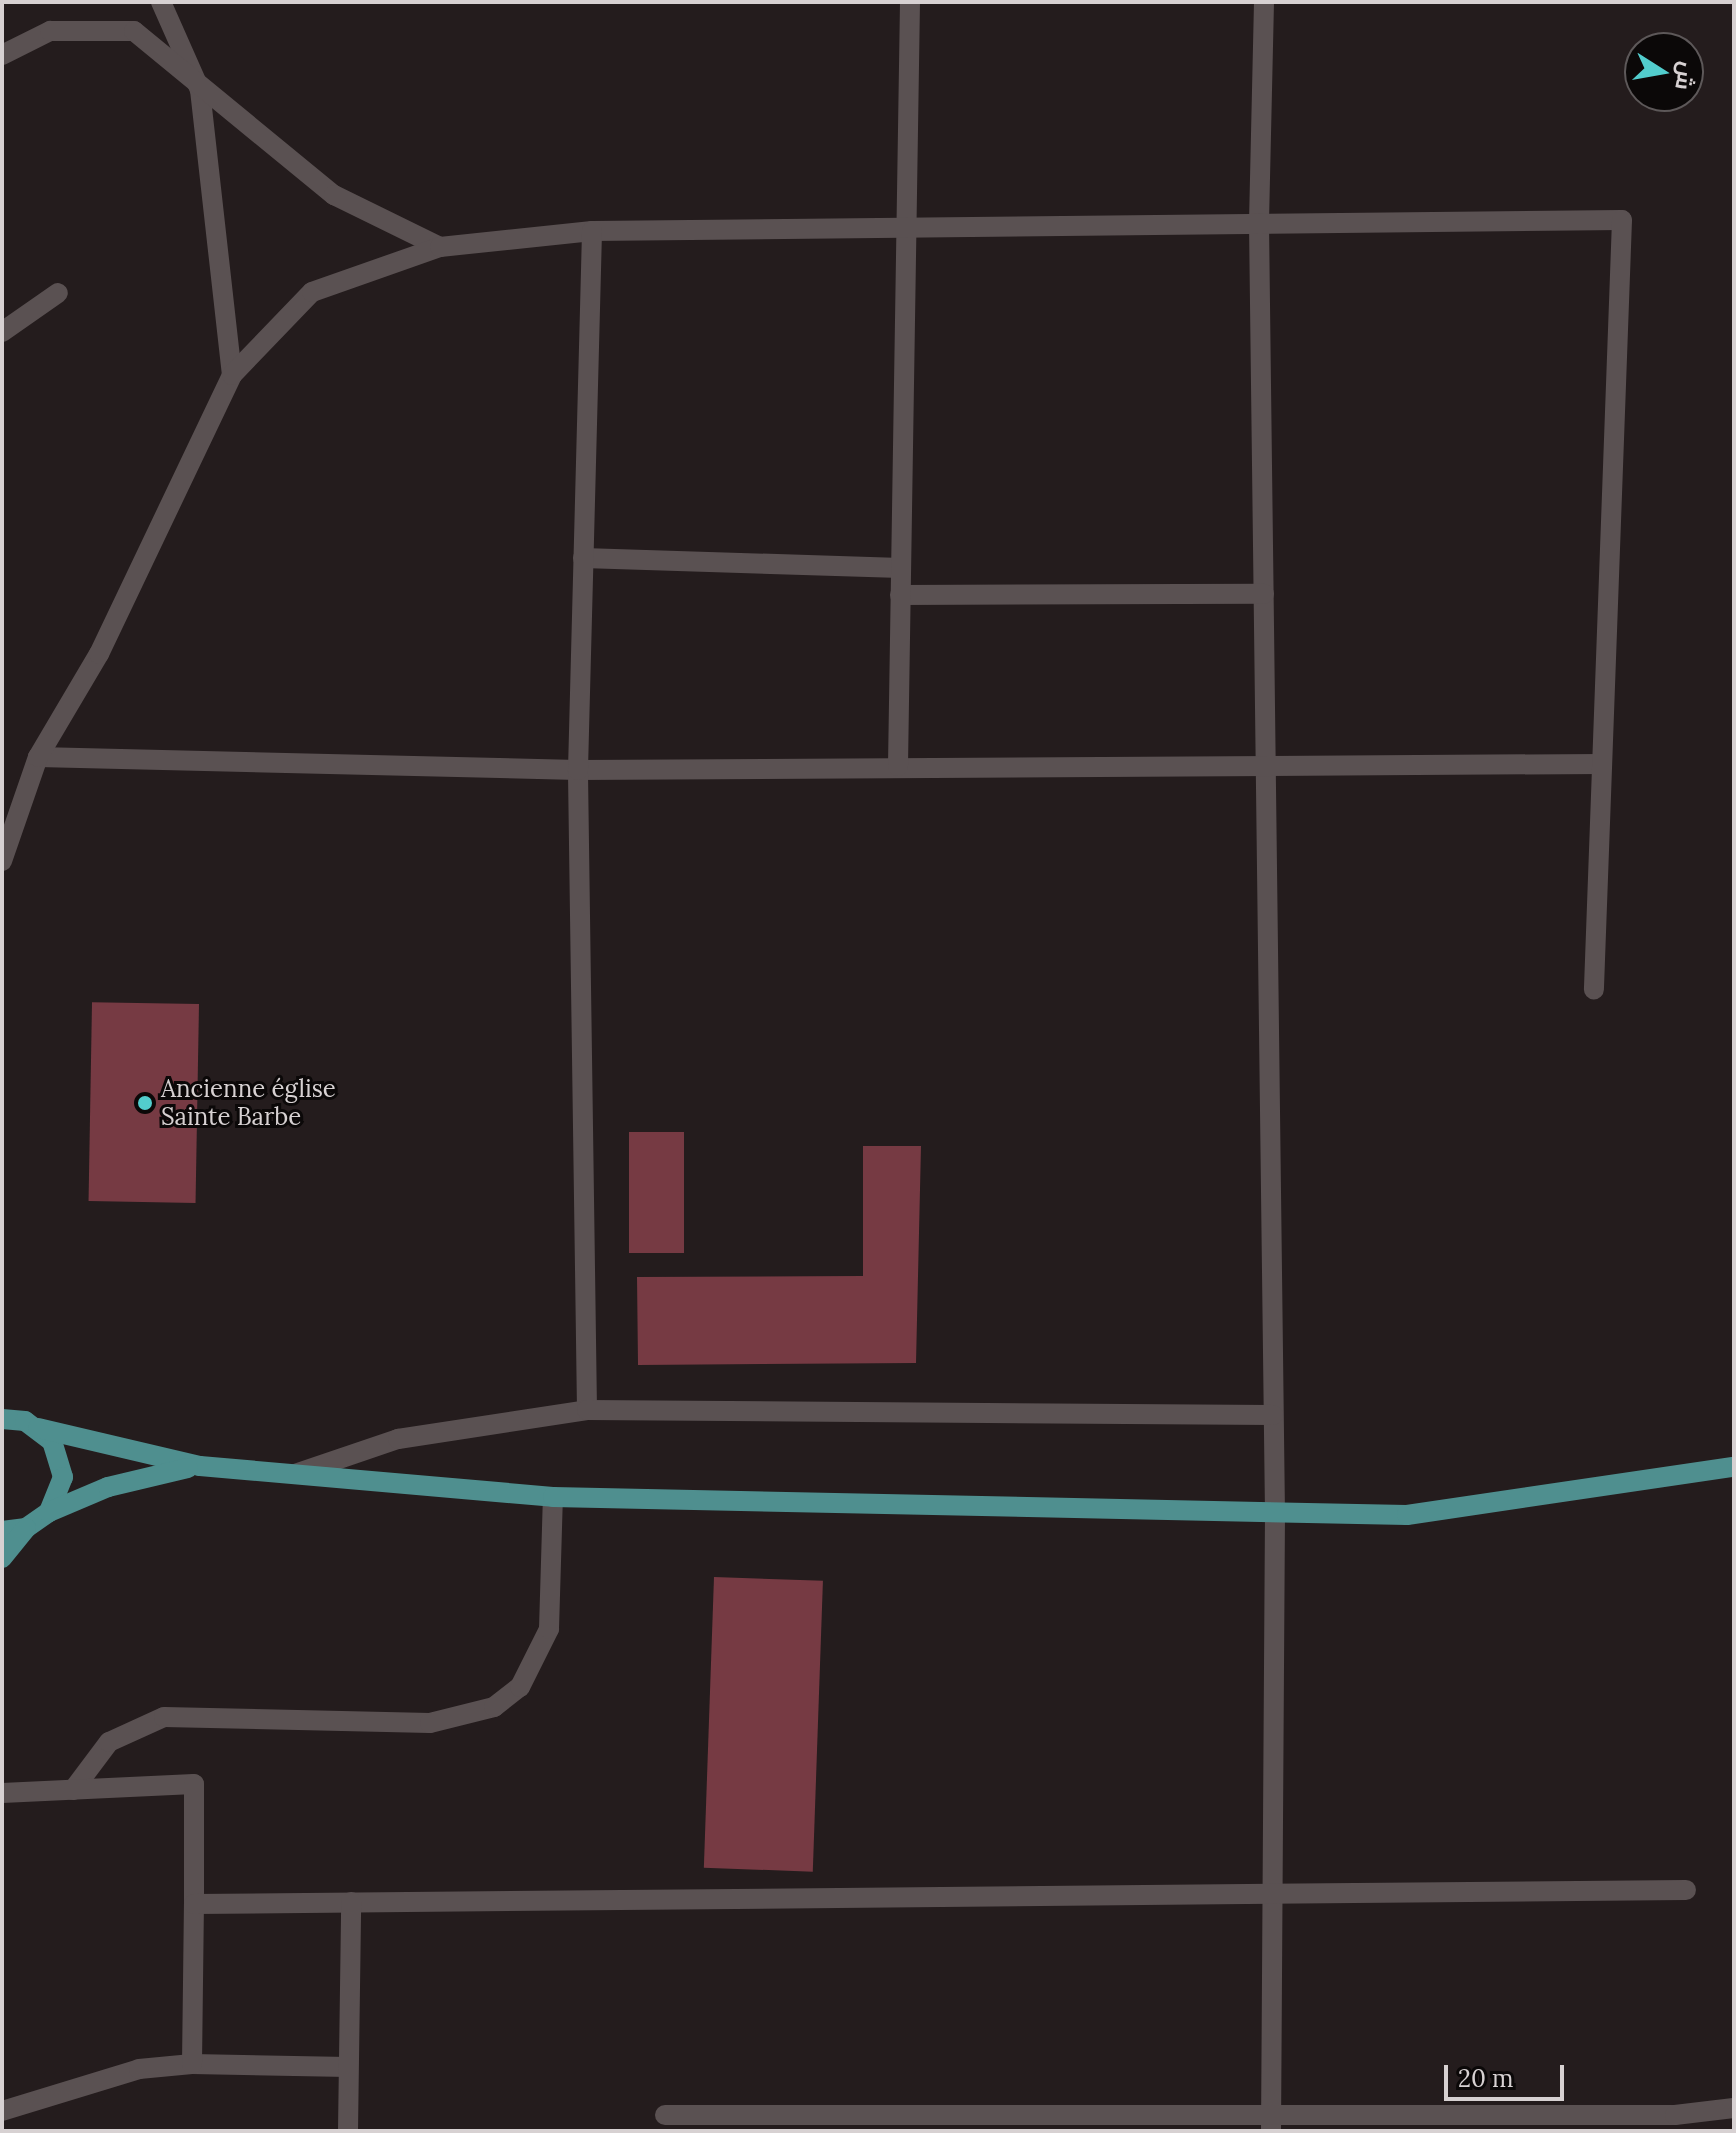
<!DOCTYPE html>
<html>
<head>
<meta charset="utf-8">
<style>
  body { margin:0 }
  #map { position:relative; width:1736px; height:2133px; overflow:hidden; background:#241c1d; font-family:Lora,Cairo,serif }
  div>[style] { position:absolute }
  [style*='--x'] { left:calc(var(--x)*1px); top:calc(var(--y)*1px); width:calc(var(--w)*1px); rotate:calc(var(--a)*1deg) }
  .building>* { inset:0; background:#763a43; transform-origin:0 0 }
  .minor>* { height:20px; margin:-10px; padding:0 10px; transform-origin:10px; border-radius:10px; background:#5a5152 }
  .major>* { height:20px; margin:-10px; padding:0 10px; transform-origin:10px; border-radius:10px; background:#4f8f8f }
  .dots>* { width:22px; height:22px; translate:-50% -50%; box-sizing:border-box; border:4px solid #0b0808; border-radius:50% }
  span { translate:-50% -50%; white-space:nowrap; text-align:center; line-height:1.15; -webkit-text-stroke:6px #0b0808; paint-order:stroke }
  .poi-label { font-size:24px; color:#d7d1d2 }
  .left { translate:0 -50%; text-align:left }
  .frame { position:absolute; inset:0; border:4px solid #d7d1d2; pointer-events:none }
  .north { position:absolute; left:1624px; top:32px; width:80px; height:80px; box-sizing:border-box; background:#0b0808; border:2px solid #5d5859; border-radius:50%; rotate:101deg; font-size:22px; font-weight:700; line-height:32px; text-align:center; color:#d7d1d2 }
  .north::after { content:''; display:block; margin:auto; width:28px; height:36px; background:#52cdcd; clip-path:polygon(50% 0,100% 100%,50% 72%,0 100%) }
  .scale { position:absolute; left:1444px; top:2065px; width:120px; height:36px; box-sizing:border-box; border:4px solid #d7d1d2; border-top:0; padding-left:10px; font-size:24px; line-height:28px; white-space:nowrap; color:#d7d1d2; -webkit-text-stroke:6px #0b0808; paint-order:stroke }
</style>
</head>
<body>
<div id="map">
  <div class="building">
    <i style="left:199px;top:1004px;width:199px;height:107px;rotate:91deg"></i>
    <i style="left:629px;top:1132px;width:55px;height:121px"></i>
    <i style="clip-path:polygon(863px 1146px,921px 1146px,916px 1363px,638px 1365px,637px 1277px,863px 1276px)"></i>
    <i style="left:714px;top:1577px;width:109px;height:291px;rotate:2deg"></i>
  </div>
  <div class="minor">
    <i style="--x:161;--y:2;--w:96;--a:66.1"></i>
    <i style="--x:200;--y:90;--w:287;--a:83.6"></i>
    <i style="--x:1264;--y:2;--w:221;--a:91.3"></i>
    <i style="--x:1259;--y:223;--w:1289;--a:89.29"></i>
    <i style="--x:1275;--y:1512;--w:619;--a:90.37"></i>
    <i style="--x:2;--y:55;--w:54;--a:-26.6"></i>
    <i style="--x:50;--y:31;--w:84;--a:0"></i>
    <i style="--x:134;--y:31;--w:259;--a:39.4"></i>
    <i style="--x:334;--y:195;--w:118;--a:26.1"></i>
    <i style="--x:2;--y:332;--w:68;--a:-34.9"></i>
    <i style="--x:583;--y:558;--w:318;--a:1.8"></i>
    <i style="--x:900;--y:595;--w:364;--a:-0.2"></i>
    <i style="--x:38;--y:757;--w:540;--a:1.38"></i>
    <i style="--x:578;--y:770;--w:1024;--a:-0.34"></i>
    <i style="--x:898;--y:766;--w:764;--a:-89.1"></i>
    <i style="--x:2;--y:861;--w:110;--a:-70.9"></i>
    <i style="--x:38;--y:757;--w:120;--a:-59.4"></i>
    <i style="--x:99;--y:654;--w:309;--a:-64.5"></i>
    <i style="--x:232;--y:375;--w:115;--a:-46.1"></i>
    <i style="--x:312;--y:292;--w:136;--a:-19.4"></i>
    <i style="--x:440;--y:247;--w:153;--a:-6"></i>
    <i style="--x:592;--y:231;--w:1030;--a:-0.61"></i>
    <i style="--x:1622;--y:220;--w:770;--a:92.09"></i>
    <i style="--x:587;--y:1410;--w:640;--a:-90.81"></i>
    <i style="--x:578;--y:770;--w:539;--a:-88.51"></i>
    <i style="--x:295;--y:1474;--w:109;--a:-18.8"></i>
    <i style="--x:398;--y:1439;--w:191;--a:-8.7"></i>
    <i style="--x:587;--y:1410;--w:686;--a:0.42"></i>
    <i style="--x:73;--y:1790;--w:60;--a:-53.1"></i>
    <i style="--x:109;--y:1742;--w:60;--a:-24.4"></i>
    <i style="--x:164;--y:1717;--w:266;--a:1.3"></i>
    <i style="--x:430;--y:1723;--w:66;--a:-14"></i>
    <i style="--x:494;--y:1707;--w:33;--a:-38"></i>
    <i style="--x:520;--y:1687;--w:65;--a:-63.4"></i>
    <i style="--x:549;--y:1629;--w:132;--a:-88.3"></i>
    <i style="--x:2;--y:1793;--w:192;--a:-2.7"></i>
    <i style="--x:194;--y:1784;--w:120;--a:90"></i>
    <i style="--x:192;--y:2064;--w:156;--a:1.1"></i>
    <i style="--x:2;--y:2111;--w:143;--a:-17"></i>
    <i style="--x:139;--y:2069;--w:53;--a:-5.4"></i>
    <i style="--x:192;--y:2064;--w:160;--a:-89.3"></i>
    <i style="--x:194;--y:1904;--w:1492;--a:-0.54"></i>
    <i style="--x:665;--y:2115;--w:1010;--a:0"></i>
    <i style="--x:1675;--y:2115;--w:59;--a:-6.8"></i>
    <i style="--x:348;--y:2131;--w:229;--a:-89.2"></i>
  </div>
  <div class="major">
    <i style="--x:2;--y:1419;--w:23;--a:5"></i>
    <i style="--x:25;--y:1421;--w:34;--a:37"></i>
    <i style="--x:52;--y:1441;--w:38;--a:73"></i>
    <i style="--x:63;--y:1477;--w:38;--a:112"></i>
    <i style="--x:49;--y:1512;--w:28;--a:145"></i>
    <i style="--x:26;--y:1528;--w:24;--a:173"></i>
    <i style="--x:38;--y:1428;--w:166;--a:13.2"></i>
    <i style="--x:200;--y:1466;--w:354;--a:5"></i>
    <i style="--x:553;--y:1497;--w:854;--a:1.21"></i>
    <i style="--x:1407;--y:1515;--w:331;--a:-8.4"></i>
    <i style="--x:49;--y:1512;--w:64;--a:-23"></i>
    <i style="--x:108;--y:1487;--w:82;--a:-13.4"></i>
    <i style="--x:2;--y:1558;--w:38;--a:-51"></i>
  </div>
  <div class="dots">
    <i style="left:145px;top:1103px;background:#52cdcd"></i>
  </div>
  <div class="poi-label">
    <span class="left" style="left:161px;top:1103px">Ancienne église<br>Sainte Barbe</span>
  </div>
  <div class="frame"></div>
  <div class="north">ش</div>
  <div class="scale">20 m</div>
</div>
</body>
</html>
